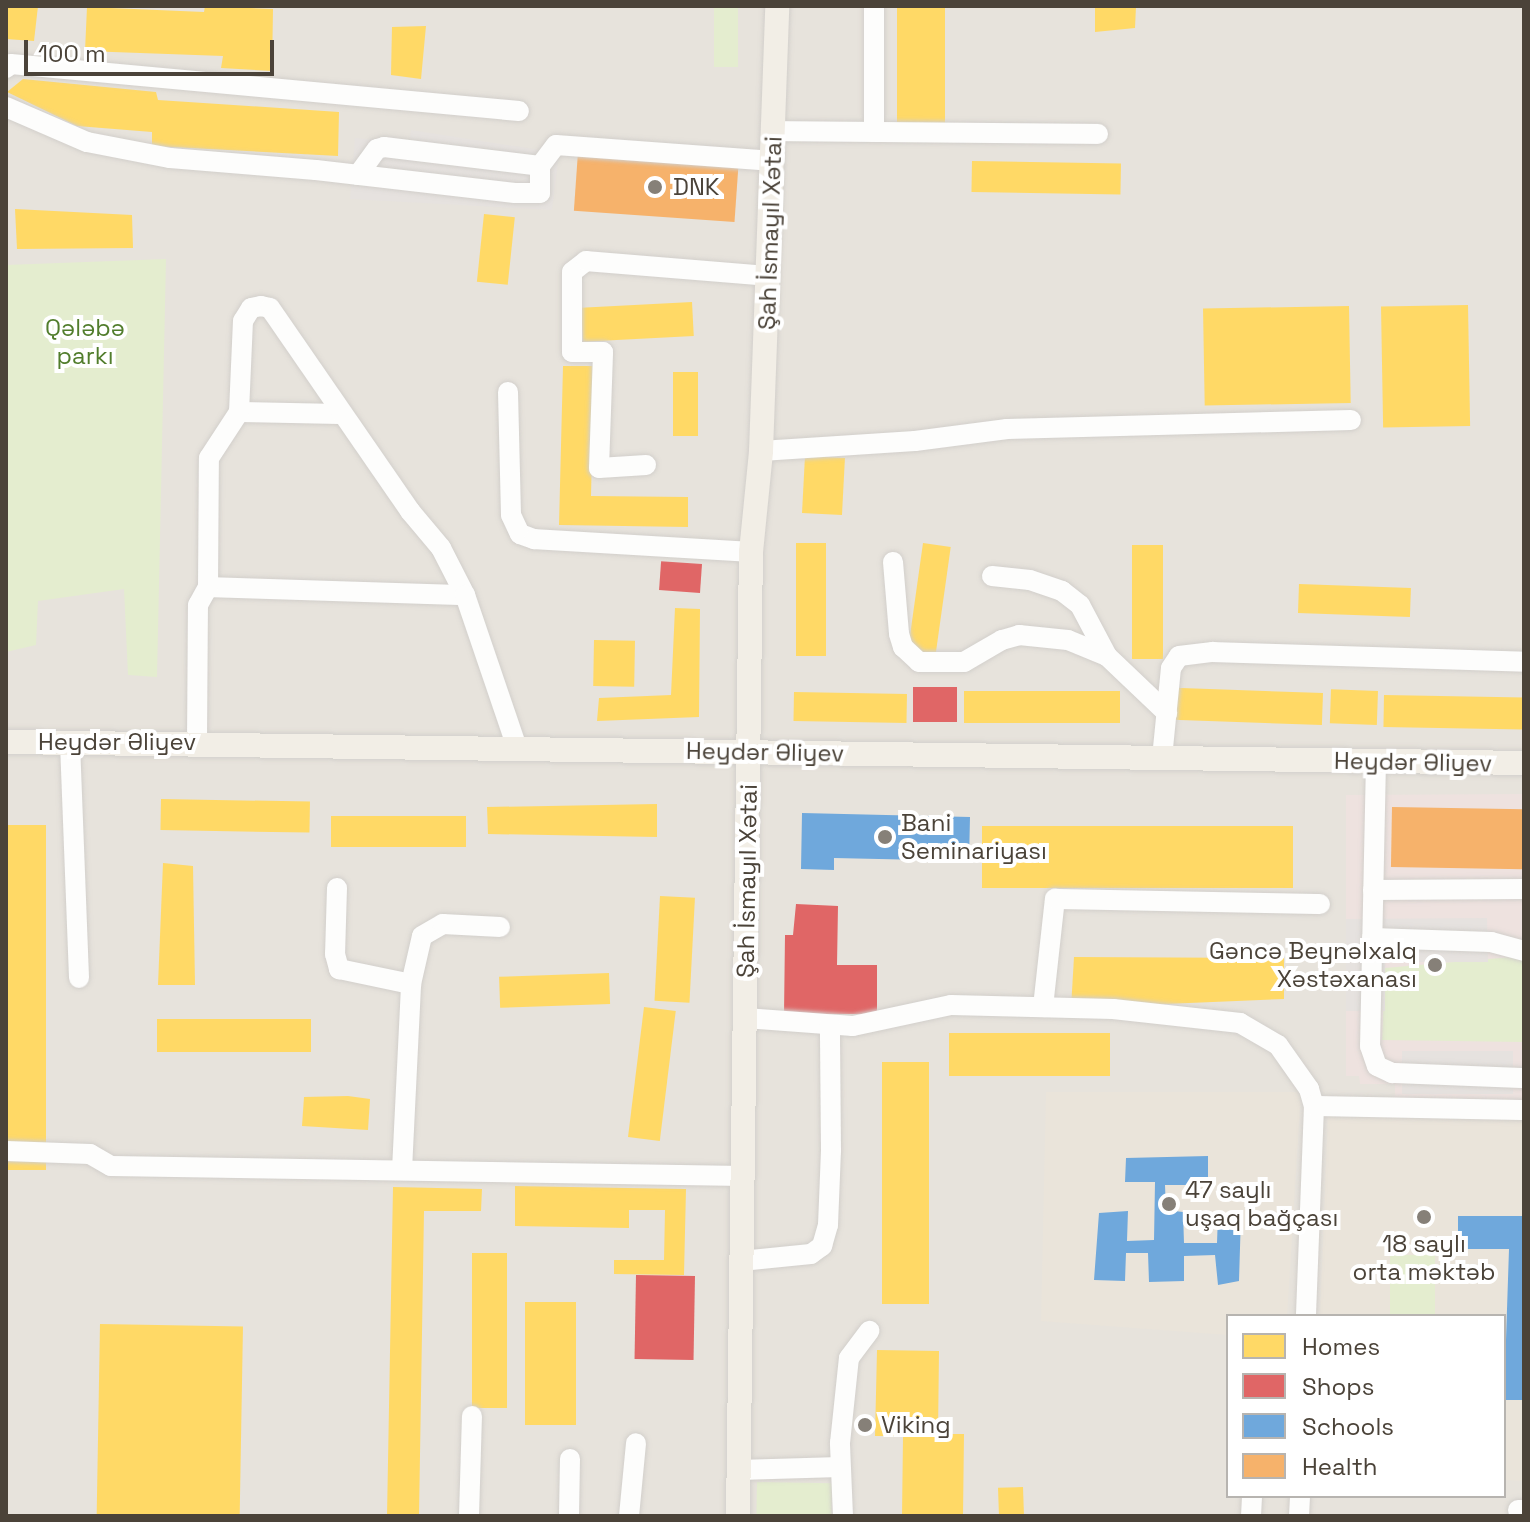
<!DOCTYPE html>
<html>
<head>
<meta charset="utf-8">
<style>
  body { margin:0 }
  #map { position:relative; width:1530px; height:1522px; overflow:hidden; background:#f4f1ee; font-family:"Space Grotesk",sans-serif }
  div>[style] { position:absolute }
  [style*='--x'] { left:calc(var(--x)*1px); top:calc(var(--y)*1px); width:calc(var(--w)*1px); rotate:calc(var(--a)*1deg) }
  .residential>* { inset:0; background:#e7e3dc }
  .education>* { inset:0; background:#eae4da }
  .medical>* { inset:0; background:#eee2df }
  .green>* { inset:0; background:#e4edcf; transform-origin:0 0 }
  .parking>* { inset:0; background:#e6e2df; transform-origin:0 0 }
  .homes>* { inset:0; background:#ffd966; transform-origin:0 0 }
  .shops>* { inset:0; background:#e06666; transform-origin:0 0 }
  .schools>* { inset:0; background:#6fa8dc }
  .health>* { inset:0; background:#f6b26b; transform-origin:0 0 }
  .roads { filter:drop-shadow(0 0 2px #d2cfcb) drop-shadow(0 0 2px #d2cfcb) }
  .minor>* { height:20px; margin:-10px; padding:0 10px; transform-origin:10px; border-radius:10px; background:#fdfdfc }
  .major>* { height:24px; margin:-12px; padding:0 12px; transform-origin:12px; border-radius:12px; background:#f2eee6 }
  .dots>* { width:22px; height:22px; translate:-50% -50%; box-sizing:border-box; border:4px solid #fff; border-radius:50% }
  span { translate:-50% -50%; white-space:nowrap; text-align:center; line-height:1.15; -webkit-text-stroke:8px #fff; paint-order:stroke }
  .poi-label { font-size:24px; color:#4b4339 }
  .left { translate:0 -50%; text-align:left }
  .right { translate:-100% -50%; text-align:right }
  .street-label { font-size:24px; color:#4b4339 }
  .park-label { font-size:24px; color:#517d2c }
  .frame { position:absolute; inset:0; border:8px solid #4b4339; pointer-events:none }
  .legend { position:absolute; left:1226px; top:1314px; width:280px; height:184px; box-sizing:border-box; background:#fff; border:2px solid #b7b4b0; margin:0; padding:10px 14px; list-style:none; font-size:24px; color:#4b4339 }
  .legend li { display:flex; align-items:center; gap:16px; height:40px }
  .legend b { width:40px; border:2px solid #b7b4b0 }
  .scale { position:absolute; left:24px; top:40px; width:250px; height:36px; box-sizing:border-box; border:4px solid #4b4339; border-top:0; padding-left:10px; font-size:24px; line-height:28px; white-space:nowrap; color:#4b4339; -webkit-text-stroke:6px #fff; paint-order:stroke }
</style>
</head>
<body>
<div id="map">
  <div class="residential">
    <i style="clip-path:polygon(evenodd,6px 6px,1524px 6px,1524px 1516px,6px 1516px,6px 6px,1228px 1316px,1504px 1316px,1504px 1496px,1228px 1496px,1228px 1316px)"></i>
  </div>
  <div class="education">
    <i style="clip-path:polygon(1046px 1092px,1301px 1092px,1287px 1316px,1228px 1316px,1228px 1335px,1041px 1321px)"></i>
    <i style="clip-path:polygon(1328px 1112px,1524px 1117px,1524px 1481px,1504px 1480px,1504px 1316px,1320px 1316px)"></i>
  </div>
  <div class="medical">
    <i style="clip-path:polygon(1524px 794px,1524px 1102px,1395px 1103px,1395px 1084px,1360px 1084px,1359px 1076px,1346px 1076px,1346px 795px)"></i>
  </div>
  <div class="green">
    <i style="left:714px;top:6px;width:24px;height:61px"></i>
    <i style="clip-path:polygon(166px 259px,157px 677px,128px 675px,124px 589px,38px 601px,36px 645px,6px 652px,6px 265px)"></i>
    <i style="clip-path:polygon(1524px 956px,1524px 1042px,1382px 1040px,1385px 968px)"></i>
    <i style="left:1435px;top:1255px;width:61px;height:45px;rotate:90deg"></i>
    <i style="left:757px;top:1482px;width:75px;height:34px;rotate:1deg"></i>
  </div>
  <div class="parking">
    <i style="clip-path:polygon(411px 130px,559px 153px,552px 210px,350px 199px,355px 138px,409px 142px)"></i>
    <i style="clip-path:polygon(1487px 918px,1488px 962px,1385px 962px,1385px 1011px,1346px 1011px,1346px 919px)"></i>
    <i style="left:1513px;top:1051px;width:43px;height:111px;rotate:90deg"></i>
  </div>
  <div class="homes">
    <i style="clip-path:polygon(6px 6px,38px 6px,34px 41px,6px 39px)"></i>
    <i style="clip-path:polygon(205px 6px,273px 9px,272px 71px,221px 68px,223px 56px,85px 51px,87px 7px,204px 12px)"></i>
    <i style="left:897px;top:6px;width:48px;height:118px"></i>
    <i style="clip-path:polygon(1095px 6px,1136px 6px,1135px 28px,1095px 32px)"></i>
    <i style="clip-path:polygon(426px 26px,421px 79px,391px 75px,392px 27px)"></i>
    <i style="clip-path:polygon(23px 79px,156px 92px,158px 100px,339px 112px,338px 156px,152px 146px,152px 132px,77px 126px,7px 92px)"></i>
    <i style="left:972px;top:161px;width:149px;height:31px;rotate:1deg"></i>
    <i style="clip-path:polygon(15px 209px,132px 215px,133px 248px,17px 249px)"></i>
    <i style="left:484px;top:214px;width:31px;height:68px;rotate:6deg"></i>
    <i style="left:692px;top:302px;width:34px;height:111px;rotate:87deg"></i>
    <i style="left:1468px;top:305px;width:121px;height:87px;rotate:89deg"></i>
    <i style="left:1349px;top:306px;width:97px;height:146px;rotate:89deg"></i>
    <i style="clip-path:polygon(563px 366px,594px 366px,591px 496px,688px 497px,688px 527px,559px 525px)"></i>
    <i style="left:673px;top:372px;width:25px;height:64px"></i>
    <i style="left:805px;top:456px;width:40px;height:57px;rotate:3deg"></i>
    <i style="left:826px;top:543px;width:113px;height:30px;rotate:90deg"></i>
    <i style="left:923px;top:543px;width:28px;height:115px;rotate:8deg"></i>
    <i style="left:1163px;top:545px;width:114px;height:31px;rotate:90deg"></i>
    <i style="left:1299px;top:584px;width:112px;height:29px;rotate:2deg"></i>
    <i style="clip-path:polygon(675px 608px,700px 609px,699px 717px,597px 721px,599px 698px,671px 695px)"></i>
    <i style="left:594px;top:640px;width:41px;height:46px;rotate:1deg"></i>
    <i style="left:964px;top:691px;width:156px;height:32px"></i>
    <i style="left:1378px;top:691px;width:34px;height:47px;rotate:92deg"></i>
    <i style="left:794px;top:692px;width:113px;height:29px;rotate:1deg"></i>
    <i style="left:1323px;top:693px;width:32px;height:149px;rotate:92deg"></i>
    <i style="left:1384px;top:695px;width:140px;height:32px;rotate:1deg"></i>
    <i style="left:161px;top:799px;width:149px;height:31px;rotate:1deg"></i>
    <i style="clip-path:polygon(657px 804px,657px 837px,488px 834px,487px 807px)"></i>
    <i style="left:466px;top:816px;width:31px;height:135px;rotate:90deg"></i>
    <i style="left:6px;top:825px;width:40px;height:345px"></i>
    <i style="left:982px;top:826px;width:311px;height:62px"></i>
    <i style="clip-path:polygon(163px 863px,193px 866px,195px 985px,158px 985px)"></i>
    <i style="left:660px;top:896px;width:35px;height:105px;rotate:3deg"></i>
    <i style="clip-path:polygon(1074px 957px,1284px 958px,1284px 999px,1071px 1008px)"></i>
    <i style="left:609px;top:973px;width:31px;height:110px;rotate:88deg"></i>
    <i style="left:644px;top:1007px;width:32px;height:131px;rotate:7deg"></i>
    <i style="left:157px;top:1019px;width:154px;height:33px"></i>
    <i style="left:949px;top:1033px;width:161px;height:43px"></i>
    <i style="left:929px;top:1062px;width:242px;height:47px;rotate:90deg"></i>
    <i style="clip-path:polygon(348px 1096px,370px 1099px,368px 1130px,302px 1126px,304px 1097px)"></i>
    <i style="clip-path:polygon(515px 1186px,686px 1189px,684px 1275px,614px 1274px,614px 1260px,664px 1260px,665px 1210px,629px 1210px,629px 1228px,515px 1226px)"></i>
    <i style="clip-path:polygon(393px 1187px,482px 1189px,481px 1211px,424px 1211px,419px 1516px,387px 1516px)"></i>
    <i style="left:472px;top:1253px;width:35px;height:155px"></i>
    <i style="left:525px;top:1302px;width:51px;height:123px"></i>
    <i style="left:100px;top:1324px;width:143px;height:192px;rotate:1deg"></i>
    <i style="clip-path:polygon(877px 1350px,939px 1351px,938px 1434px,964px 1434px,963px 1516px,902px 1516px,903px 1436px,875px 1436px)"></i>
    <i style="left:1023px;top:1487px;width:29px;height:25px;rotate:88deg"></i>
  </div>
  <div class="shops">
    <i style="left:702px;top:564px;width:29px;height:41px;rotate:94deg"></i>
    <i style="left:913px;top:687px;width:44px;height:35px"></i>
    <i style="clip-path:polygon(796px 904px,838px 906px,837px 965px,877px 965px,877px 1014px,784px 1014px,785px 935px,793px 935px)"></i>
    <i style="left:636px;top:1275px;width:59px;height:84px;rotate:1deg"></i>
  </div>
  <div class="schools">
    <i style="clip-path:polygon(802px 813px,970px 817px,969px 861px,834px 858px,834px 870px,801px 869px)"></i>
    <i style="clip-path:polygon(1208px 1156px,1208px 1185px,1165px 1185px,1166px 1210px,1183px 1212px,1184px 1243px,1217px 1243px,1218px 1214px,1241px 1215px,1239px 1281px,1218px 1285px,1215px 1255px,1184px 1256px,1184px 1281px,1149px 1282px,1148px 1253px,1126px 1253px,1125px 1281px,1094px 1280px,1099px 1213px,1128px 1211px,1127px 1241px,1154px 1240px,1155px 1182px,1125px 1182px,1126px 1158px)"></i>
    <i style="clip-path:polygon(1458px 1216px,1524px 1216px,1524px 1400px,1504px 1400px,1509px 1249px,1458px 1249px)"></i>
  </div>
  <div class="health">
    <i style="left:578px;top:152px;width:161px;height:59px;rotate:4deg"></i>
    <i style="left:1392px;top:807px;width:132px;height:60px;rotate:1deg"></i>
  </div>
  <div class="roads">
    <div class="minor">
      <i style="--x:874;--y:6;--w:126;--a:90"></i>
      <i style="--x:6;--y:68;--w:6;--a:-39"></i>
      <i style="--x:11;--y:64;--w:510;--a:5.29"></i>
      <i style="--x:6;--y:107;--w:88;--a:23.4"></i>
      <i style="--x:87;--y:142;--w:85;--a:10.9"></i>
      <i style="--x:170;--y:158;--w:146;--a:4.7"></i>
      <i style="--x:316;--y:170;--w:200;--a:6.6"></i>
      <i style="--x:515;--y:193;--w:25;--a:0"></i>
      <i style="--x:540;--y:193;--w:27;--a:-90"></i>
      <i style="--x:540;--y:166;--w:26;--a:-53"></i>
      <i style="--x:556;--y:145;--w:218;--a:4.2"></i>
      <i style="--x:774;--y:131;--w:324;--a:0.5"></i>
      <i style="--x:358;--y:175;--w:32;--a:-54"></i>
      <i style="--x:377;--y:149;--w:7;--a:-16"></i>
      <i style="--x:384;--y:147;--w:157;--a:6.9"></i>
      <i style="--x:508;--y:392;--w:123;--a:88.6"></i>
      <i style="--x:511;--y:515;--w:21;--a:65"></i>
      <i style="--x:520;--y:534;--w:15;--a:20"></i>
      <i style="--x:534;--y:539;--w:217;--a:3.4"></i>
      <i style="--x:239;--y:412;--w:103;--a:1.1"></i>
      <i style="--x:761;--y:451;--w:154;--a:-3.7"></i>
      <i style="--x:915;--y:441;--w:93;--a:-7.4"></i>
      <i style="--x:1007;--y:429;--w:344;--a:-1.5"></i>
      <i style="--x:646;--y:465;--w:47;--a:176.3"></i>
      <i style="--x:599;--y:468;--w:116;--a:-88"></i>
      <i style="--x:603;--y:352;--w:31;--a:180"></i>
      <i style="--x:572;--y:352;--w:80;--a:-90"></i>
      <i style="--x:572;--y:272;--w:18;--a:-38"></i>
      <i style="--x:586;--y:261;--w:184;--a:4.7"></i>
      <i style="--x:893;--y:562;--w:72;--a:85.2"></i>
      <i style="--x:899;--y:634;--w:14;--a:73"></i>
      <i style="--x:903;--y:647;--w:22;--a:43"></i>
      <i style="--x:919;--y:662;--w:45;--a:0"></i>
      <i style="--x:964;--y:662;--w:44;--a:-30.1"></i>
      <i style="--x:1002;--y:640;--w:18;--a:-16"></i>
      <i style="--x:1019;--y:635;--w:49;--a:5.8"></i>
      <i style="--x:1068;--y:640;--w:42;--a:22.3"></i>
      <i style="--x:1107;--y:656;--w:83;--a:43.5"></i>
      <i style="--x:992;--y:576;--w:38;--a:6"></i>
      <i style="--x:1030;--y:580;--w:34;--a:19"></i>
      <i style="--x:1062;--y:591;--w:23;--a:38"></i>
      <i style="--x:1080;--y:605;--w:58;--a:62.1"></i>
      <i style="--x:208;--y:587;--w:257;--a:1.8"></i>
      <i style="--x:197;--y:742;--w:137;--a:-89.6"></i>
      <i style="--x:198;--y:605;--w:21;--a:-61"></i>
      <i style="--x:208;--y:587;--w:129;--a:-89.6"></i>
      <i style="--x:209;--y:458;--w:55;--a:-56.9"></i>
      <i style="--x:239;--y:412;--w:91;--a:-87.5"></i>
      <i style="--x:243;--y:321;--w:15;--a:-58"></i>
      <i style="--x:251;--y:308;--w:10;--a:-11"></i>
      <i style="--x:261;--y:306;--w:9;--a:13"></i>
      <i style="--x:270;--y:308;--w:247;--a:55.4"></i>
      <i style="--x:410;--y:511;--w:48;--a:50"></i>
      <i style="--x:441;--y:548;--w:53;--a:62.9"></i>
      <i style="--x:465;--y:595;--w:162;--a:71.2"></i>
      <i style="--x:70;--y:743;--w:235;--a:87.8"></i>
      <i style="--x:1162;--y:758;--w:90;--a:-84.3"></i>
      <i style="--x:1171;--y:668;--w:14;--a:-56"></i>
      <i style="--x:1179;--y:656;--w:34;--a:-7"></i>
      <i style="--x:1213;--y:652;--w:311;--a:1.8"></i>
      <i style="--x:1376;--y:761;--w:285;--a:91.2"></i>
      <i style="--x:1370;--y:1046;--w:21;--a:71"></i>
      <i style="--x:1377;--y:1066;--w:17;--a:25"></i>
      <i style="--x:1392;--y:1073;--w:132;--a:2.2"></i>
      <i style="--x:337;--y:888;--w:66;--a:91.7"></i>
      <i style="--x:335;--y:954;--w:16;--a:75"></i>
      <i style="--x:339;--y:969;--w:74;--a:11.8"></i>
      <i style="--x:1373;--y:890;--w:151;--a:-0.4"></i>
      <i style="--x:1372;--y:938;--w:119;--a:1.9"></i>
      <i style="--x:1491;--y:942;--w:34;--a:15"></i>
      <i style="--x:1043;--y:1007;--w:109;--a:-83.7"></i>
      <i style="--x:1055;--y:899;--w:265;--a:1.1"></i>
      <i style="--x:745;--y:1018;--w:108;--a:4.2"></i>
      <i style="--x:853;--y:1026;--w:100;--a:-12.1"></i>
      <i style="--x:951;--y:1005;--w:162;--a:1.4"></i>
      <i style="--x:1113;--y:1009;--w:128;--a:6.3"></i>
      <i style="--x:1240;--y:1023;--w:44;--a:30.1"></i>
      <i style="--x:1278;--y:1045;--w:54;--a:54.8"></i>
      <i style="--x:1309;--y:1089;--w:18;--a:74"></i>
      <i style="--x:1314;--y:1106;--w:210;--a:92.2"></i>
      <i style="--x:1314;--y:1106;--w:210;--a:1.1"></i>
      <i style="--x:6;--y:1151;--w:84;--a:2"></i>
      <i style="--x:90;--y:1154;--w:24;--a:30"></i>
      <i style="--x:111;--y:1166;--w:632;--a:0.91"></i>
      <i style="--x:402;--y:1170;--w:186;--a:-87.2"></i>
      <i style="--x:411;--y:984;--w:49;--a:-77.1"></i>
      <i style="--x:422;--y:936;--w:24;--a:-30"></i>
      <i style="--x:443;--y:924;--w:57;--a:3"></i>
      <i style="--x:741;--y:1261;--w:70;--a:-5.7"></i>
      <i style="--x:811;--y:1254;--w:14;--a:-36"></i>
      <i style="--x:822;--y:1246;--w:22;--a:-74"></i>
      <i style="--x:828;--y:1225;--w:74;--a:-87.7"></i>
      <i style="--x:831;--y:1151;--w:126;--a:-90.5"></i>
      <i style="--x:738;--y:1470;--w:102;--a:-1.7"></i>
      <i style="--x:1518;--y:1510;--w:6;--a:0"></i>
      <i style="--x:469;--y:1516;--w:100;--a:-88.3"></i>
      <i style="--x:569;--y:1516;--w:57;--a:-89"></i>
      <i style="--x:629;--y:1516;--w:73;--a:-84.5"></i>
      <i style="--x:843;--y:1516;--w:73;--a:-92.4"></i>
      <i style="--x:840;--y:1443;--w:85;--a:-84"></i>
      <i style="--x:849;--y:1358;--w:34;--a:-53"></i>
      <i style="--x:1251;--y:1516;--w:20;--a:-87"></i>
      <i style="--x:1299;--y:1516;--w:20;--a:-87"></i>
    </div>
    <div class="major">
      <i style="--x:6;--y:742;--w:1518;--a:0.79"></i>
      <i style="--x:738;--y:1516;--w:964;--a:-89.23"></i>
      <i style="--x:751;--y:552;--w:101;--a:-84.3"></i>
      <i style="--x:761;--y:451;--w:445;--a:-87.9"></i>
    </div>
  </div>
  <div class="dots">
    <i style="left:655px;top:187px;background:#868078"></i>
    <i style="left:885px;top:837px;background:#868078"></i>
    <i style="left:1435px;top:965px;background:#868078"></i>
    <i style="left:1169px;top:1204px;background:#868078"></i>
    <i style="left:1424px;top:1217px;background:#868078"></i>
    <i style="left:865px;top:1425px;background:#868078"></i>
  </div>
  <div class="poi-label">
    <span class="left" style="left:673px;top:187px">DNK</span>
    <span class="left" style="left:901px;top:837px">Bani<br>Seminariyası</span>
    <span class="right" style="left:1417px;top:965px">Gəncə Beynəlxalq<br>Xəstəxanası</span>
    <span class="left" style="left:1185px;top:1204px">47 saylı<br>uşaq bağçası</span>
    <span style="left:1424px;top:1258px">18 saylı<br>orta məktəb</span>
    <span class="left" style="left:881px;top:1425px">Viking</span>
  </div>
  <div class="street-label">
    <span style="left:770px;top:233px;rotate:-88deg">Şah İsmayıl Xətai</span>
    <span style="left:117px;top:742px">Heydər Əliyev</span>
    <span style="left:765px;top:752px;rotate:1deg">Heydər Əliyev</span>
    <span style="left:1413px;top:762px;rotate:1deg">Heydər Əliyev</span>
    <span style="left:747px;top:881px;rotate:-89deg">Şah İsmayıl Xətai</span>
  </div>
  <div class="park-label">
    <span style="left:85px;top:342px">Qələbə<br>parkı</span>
  </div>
  <div class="frame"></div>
  <ul class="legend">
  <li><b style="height:22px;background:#ffd966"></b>Homes</li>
  <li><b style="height:22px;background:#e06666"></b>Shops</li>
  <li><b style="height:22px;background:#6fa8dc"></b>Schools</li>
  <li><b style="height:22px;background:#f6b26b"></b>Health</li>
  </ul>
  <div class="scale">100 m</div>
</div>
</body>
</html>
